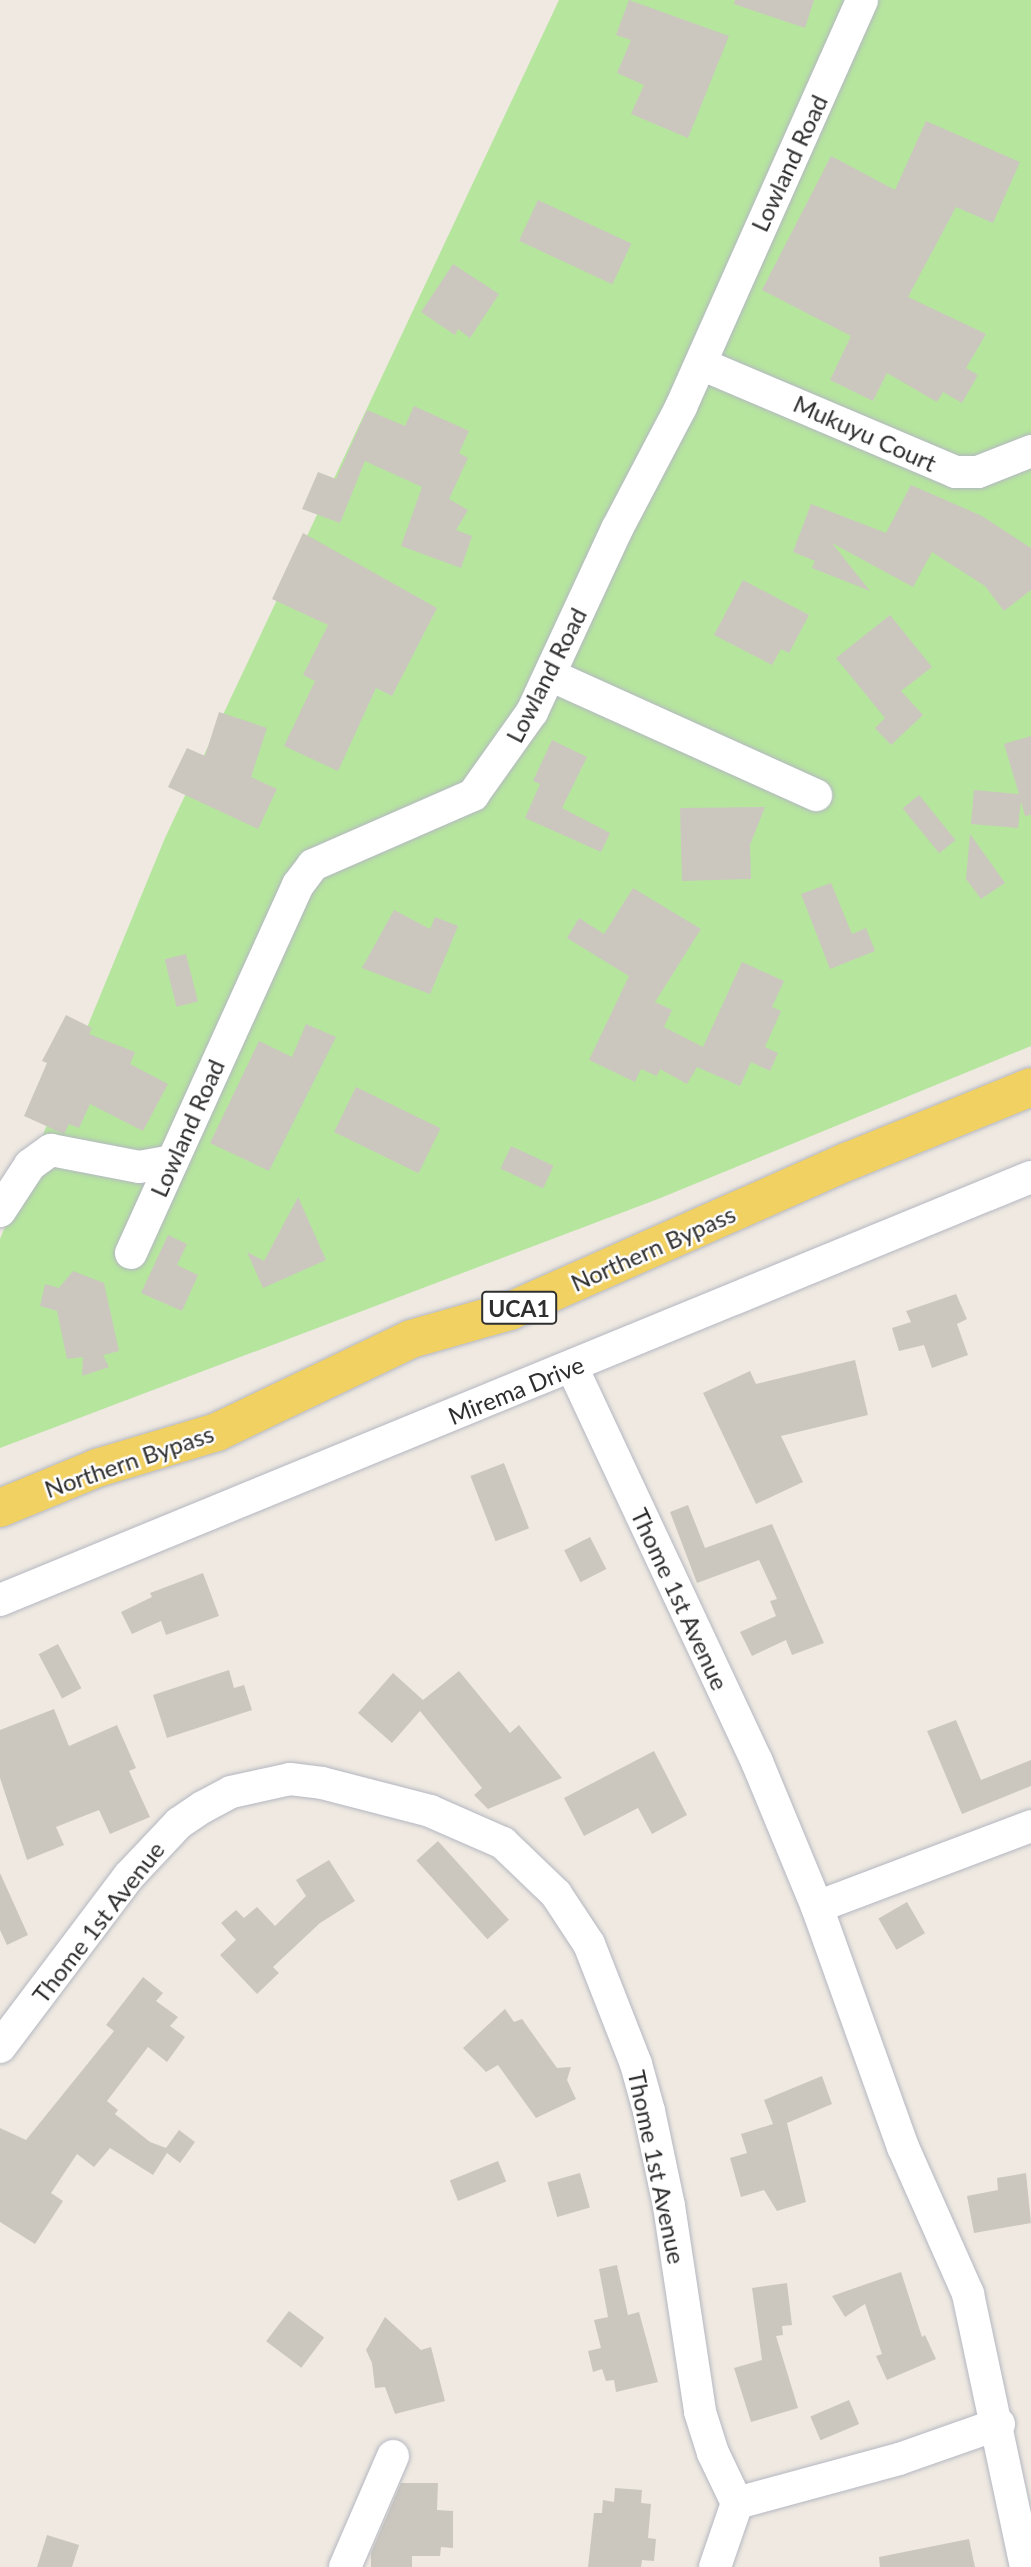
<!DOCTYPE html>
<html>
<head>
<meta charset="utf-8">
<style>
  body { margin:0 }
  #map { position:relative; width:1031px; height:2567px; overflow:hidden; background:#efe9e1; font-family:Lato,sans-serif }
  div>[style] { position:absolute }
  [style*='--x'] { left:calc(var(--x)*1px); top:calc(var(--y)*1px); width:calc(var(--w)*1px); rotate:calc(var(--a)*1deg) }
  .green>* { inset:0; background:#b6e59e }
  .building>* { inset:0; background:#cbc7bf; transform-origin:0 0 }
  .roads { filter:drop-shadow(0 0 2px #b4b7c1) drop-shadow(0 0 2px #b4b7c1) }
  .minor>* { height:32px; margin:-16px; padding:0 16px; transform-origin:16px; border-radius:16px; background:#fff }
  .major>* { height:38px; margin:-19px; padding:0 19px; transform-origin:19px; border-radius:19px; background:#f2d163 }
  span { translate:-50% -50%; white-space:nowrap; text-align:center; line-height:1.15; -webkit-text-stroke:5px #fff; paint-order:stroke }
  .shield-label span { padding:2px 5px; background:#fff; border:2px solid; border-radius:5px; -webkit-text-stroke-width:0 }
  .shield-label { font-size:23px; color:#2e2e2e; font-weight:700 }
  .street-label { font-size:24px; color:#2e2e2e }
</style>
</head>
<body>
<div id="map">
  <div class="green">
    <i style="clip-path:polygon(559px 0,1031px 0,1031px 1046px,658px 1199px,0 1448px,0 1239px,165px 838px)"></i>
  </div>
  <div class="building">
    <i style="clip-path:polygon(629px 0,729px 36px,688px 138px,631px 114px,644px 85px,617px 73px,631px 40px,616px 35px)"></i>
    <i style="clip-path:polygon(735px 0,814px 0,805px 28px,734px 4px)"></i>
    <i style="clip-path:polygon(926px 121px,1020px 162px,993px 223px,956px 207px,908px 297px,986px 334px,966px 368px,978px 375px,962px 403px,943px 392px,937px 402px,887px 373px,873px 401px,830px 380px,851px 336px,762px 290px,831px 156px,895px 190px)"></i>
    <i style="left:538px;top:200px;width:103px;height:45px;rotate:25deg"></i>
    <i style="clip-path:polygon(453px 264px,499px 294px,470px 338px,458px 329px,455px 335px,421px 312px)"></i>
    <i style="clip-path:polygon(414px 406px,469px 431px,459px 453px,468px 458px,449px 499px,468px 510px,456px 530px,472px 536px,461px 568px,401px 546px,422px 487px,365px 461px,340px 523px,302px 509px,318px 472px,336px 479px,367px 410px,405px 426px)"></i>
    <i style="clip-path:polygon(911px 485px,982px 516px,1031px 548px,1031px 590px,1004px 611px,985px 586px,932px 552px,913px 587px,832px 543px,870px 591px,812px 568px,815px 561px,793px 552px,811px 504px,886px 533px)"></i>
    <i style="clip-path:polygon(303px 533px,437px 608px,392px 696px,376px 688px,338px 771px,284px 746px,315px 681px,303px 675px,328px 625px,272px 599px)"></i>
    <i style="clip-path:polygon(743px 580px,809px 615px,789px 653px,781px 649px,772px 665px,714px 635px)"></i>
    <i style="clip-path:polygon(890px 615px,932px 667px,901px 691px,923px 715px,891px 745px,875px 728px,885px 718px,836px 658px)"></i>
    <i style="clip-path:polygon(219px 712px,267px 728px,251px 777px,277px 789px,258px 829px,168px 787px,187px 748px,205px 756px)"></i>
    <i style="clip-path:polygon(1031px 736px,1031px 815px,1025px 816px,1021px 801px,1018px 828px,971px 824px,974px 790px,1019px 794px,1004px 744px)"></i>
    <i style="clip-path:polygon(552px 740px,587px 757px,562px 808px,610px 833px,601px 852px,525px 818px,540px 784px,533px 781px)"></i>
    <i style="left:919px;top:795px;width:58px;height:21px;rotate:51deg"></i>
    <i style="clip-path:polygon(765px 807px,750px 845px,751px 879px,682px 881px,680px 808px)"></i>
    <i style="clip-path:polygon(970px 834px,1005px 883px,981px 899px,966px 879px)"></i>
    <i style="clip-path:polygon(831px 883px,852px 934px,866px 928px,875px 951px,830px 969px,801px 894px)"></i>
    <i style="clip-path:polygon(633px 888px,701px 929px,655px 1002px,672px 1010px,664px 1027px,703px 1047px,742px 962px,784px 981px,772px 1007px,781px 1011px,765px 1047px,778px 1053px,770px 1071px,751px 1062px,740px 1086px,697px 1067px,687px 1084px,660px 1069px,657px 1076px,641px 1069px,635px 1082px,589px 1060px,629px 976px,567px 938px,579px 918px,604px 934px)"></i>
    <i style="clip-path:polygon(394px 910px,430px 929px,435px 917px,458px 926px,430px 994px,362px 968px)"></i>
    <i style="left:186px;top:954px;width:49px;height:22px;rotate:76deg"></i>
    <i style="clip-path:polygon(66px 1015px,92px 1028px,89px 1034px,135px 1052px,130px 1064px,168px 1084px,143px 1131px,90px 1104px,79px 1128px,69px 1124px,64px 1134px,24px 1116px,47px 1063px,42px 1061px)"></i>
    <i style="clip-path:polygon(306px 1024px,336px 1037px,269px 1171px,210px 1143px,259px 1041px,292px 1057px)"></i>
    <i style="left:356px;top:1087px;width:94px;height:50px;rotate:26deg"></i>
    <i style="left:511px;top:1146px;width:47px;height:25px;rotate:25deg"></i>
    <i style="clip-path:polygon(298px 1197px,326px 1260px,263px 1288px,247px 1252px,264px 1261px)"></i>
    <i style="clip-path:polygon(168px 1235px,187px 1244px,177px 1265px,198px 1275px,182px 1311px,141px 1293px)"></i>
    <i style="clip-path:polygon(73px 1271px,104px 1283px,119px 1351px,103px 1355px,109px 1367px,82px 1376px,83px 1357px,67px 1359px,57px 1311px,40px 1306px,45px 1284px,59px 1288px)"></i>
    <i style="clip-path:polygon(956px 1294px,967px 1319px,957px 1324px,968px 1355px,932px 1368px,924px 1345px,899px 1351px,892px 1328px,911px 1322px,906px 1311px)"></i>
    <i style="clip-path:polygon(855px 1360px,868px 1415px,781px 1436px,803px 1482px,756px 1504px,703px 1393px,750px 1371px,756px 1384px)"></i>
    <i style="left:504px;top:1463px;width:70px;height:36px;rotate:69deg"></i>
    <i style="clip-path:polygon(688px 1505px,705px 1548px,772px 1524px,824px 1643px,792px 1655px,786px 1640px,752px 1656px,740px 1632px,776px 1616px,770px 1601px,777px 1599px,759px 1560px,697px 1583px,670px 1512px)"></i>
    <i style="left:590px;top:1537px;width:36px;height:29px;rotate:63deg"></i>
    <i style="clip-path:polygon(203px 1573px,219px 1616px,166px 1635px,161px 1621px,132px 1634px,121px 1612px,152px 1597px,150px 1593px)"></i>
    <i style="left:58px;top:1644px;width:50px;height:22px;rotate:62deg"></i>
    <i style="clip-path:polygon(229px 1670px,234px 1688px,244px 1685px,252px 1710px,167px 1738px,153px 1695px)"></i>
    <i style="clip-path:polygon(459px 1671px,510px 1733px,519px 1725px,562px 1778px,488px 1809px,474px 1795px,482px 1788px,420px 1711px,392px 1743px,358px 1713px,393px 1673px,423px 1700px)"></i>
    <i style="clip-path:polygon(54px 1709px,69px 1746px,117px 1725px,136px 1768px,129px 1771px,150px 1817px,110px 1834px,99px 1810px,56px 1827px,64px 1845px,27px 1860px,0 1778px,0 1730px)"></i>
    <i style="clip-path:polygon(956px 1720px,981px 1780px,1031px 1760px,1031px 1786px,962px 1814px,927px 1731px)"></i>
    <i style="clip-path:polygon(654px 1751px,687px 1815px,652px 1834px,638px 1808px,584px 1836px,564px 1798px)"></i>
    <i style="left:438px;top:1841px;width:106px;height:29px;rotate:48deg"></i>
    <i style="clip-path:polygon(329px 1860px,355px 1901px,320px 1923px,273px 1967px,279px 1973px,257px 1994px,220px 1955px,236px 1940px,221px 1923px,236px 1910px,244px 1918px,257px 1907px,275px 1926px,306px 1896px,296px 1880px)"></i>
    <i style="clip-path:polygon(0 1873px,28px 1935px,7px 1945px,0 1930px)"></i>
    <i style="left:907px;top:1902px;width:36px;height:33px;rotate:60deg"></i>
    <i style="clip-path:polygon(143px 1977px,163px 1993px,156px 2001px,178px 2017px,170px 2026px,185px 2037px,167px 2062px,148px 2047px,107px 2101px,118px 2110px,115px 2114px,150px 2142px,166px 2148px,179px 2130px,195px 2142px,180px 2163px,167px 2153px,153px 2175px,110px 2148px,94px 2167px,77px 2154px,51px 2193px,63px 2201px,35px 2244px,0 2222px,0 2128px,26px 2140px,114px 2031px,106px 2025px)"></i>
    <i style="clip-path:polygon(505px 2009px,514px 2022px,522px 2019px,557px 2068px,571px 2067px,567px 2080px,576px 2099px,536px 2118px,498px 2065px,486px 2072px,463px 2048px)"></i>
    <i style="clip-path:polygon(822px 2076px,832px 2104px,787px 2123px,806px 2202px,777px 2211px,764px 2190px,741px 2197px,730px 2158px,747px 2153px,741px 2134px,773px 2124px,764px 2100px)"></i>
    <i style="left:498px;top:2161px;width:22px;height:52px;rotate:68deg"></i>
    <i style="left:580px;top:2173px;width:36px;height:34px;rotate:74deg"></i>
    <i style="clip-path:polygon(1026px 2173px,1031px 2223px,974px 2233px,967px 2196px,998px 2190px,997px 2178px)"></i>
    <i style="clip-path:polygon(617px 2265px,628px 2315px,639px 2312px,658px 2382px,616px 2392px,614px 2380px,606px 2381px,602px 2369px,593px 2372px,588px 2351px,601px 2348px,594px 2320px,608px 2317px,599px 2269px)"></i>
    <i style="clip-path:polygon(901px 2272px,922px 2337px,925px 2335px,936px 2359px,887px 2380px,876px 2356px,882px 2354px,865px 2304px,845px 2317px,832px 2296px)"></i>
    <i style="clip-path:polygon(787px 2283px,792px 2325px,782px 2326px,783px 2335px,776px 2336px,798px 2408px,751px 2422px,734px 2368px,762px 2360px,752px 2288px)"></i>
    <i style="left:289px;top:2311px;width:44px;height:38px;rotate:37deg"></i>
    <i style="clip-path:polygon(385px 2317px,421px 2350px,431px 2347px,445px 2401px,395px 2414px,385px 2387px,375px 2388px,372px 2363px,366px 2350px)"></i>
    <i style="left:849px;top:2400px;width:26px;height:42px;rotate:67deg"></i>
    <i style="clip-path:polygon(401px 2483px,438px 2483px,437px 2510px,453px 2511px,453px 2548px,441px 2547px,440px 2556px,412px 2556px,412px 2567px,371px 2567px,371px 2553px)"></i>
    <i style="clip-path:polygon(615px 2488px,642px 2490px,641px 2503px,651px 2504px,648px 2538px,656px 2539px,654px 2561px,642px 2560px,641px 2567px,588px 2567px,594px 2513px,602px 2513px,603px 2500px,614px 2502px)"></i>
    <i style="clip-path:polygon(47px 2535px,79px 2545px,72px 2567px,37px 2567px)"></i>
    <i style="clip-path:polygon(969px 2539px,975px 2567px,880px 2567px,879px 2557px)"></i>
  </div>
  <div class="roads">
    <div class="minor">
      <i style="--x:701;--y:364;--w:276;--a:23"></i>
      <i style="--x:955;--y:472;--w:23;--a:0"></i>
      <i style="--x:978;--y:472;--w:57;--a:-21.6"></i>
      <i style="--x:550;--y:675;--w:292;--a:24.3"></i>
      <i style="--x:0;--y:1211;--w:55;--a:-56.9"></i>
      <i style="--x:30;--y:1165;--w:26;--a:-36"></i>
      <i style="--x:51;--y:1150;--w:90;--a:10.9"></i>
      <i style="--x:139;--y:1167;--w:34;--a:-10"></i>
      <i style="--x:131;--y:1253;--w:404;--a:-65.6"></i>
      <i style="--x:298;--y:885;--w:25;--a:-53"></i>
      <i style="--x:313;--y:865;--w:175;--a:-23.6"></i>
      <i style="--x:473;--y:795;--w:102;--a:-54.6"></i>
      <i style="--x:532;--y:712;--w:202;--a:-65.1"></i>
      <i style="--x:617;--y:529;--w:138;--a:-62.3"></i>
      <i style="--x:681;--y:407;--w:445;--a:-66"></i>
      <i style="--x:572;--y:1367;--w:436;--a:64.9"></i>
      <i style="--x:757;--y:1762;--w:157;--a:67.5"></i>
      <i style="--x:817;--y:1907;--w:255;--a:70.3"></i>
      <i style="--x:903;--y:2147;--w:161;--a:66.1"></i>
      <i style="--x:968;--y:2294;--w:279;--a:78"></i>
      <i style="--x:0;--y:1600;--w:1114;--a:-22.31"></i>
      <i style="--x:817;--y:1907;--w:229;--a:-20.7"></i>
      <i style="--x:0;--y:2047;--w:214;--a:-53"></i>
      <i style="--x:129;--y:1876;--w:73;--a:-46.7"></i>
      <i style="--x:179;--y:1823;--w:29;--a:-34"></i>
      <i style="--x:203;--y:1807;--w:32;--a:-28"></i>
      <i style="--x:231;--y:1792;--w:60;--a:-12.4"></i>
      <i style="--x:290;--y:1779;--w:32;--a:7"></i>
      <i style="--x:322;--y:1783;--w:112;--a:14.5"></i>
      <i style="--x:430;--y:1811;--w:80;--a:23.7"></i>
      <i style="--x:503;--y:1843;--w:74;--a:43.9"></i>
      <i style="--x:556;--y:1894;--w:60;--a:56.6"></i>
      <i style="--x:589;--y:1944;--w:129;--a:68.6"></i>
      <i style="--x:636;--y:2064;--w:49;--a:74.5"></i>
      <i style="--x:649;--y:2111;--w:97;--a:78.1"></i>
      <i style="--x:669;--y:2206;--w:208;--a:81.4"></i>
      <i style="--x:700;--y:2412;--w:43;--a:72.4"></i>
      <i style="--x:713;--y:2453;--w:55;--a:64.4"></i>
      <i style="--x:737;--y:2503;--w:168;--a:-15.2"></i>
      <i style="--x:899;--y:2459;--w:106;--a:-19.3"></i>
      <i style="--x:345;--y:2567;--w:121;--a:-66.6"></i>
      <i style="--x:715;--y:2567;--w:68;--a:-71"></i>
    </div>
    <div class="major">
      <i style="--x:0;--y:1508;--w:105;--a:-22.4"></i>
      <i style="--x:97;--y:1468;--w:125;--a:-16.7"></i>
      <i style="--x:217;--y:1432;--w:215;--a:-25.6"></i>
      <i style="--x:411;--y:1339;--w:103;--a:-15.8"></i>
      <i style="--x:510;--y:1311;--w:371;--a:-23.9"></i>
      <i style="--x:849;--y:1161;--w:196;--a:-22.1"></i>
    </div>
  </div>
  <div class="shield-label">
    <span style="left:519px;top:1308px">UCA1</span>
  </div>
  <div class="street-label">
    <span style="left:789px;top:163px;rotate:-65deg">Lowland Road</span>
    <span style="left:865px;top:433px;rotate:24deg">Mukuyu Court</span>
    <span style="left:546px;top:675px;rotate:-63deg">Lowland Road</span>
    <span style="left:187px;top:1128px;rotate:-66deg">Lowland Road</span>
    <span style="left:653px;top:1248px;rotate:-24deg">Northern Bypass</span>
    <span style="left:516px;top:1390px;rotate:-22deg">Mirema Drive</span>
    <span style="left:129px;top:1461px;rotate:-19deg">Northern Bypass</span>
    <span style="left:680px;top:1599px;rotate:65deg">Thome 1st Avenue</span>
    <span style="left:98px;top:1922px;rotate:-52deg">Thome 1st Avenue</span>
    <span style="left:657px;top:2167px;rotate:78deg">Thome 1st Avenue</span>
  </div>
</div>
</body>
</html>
